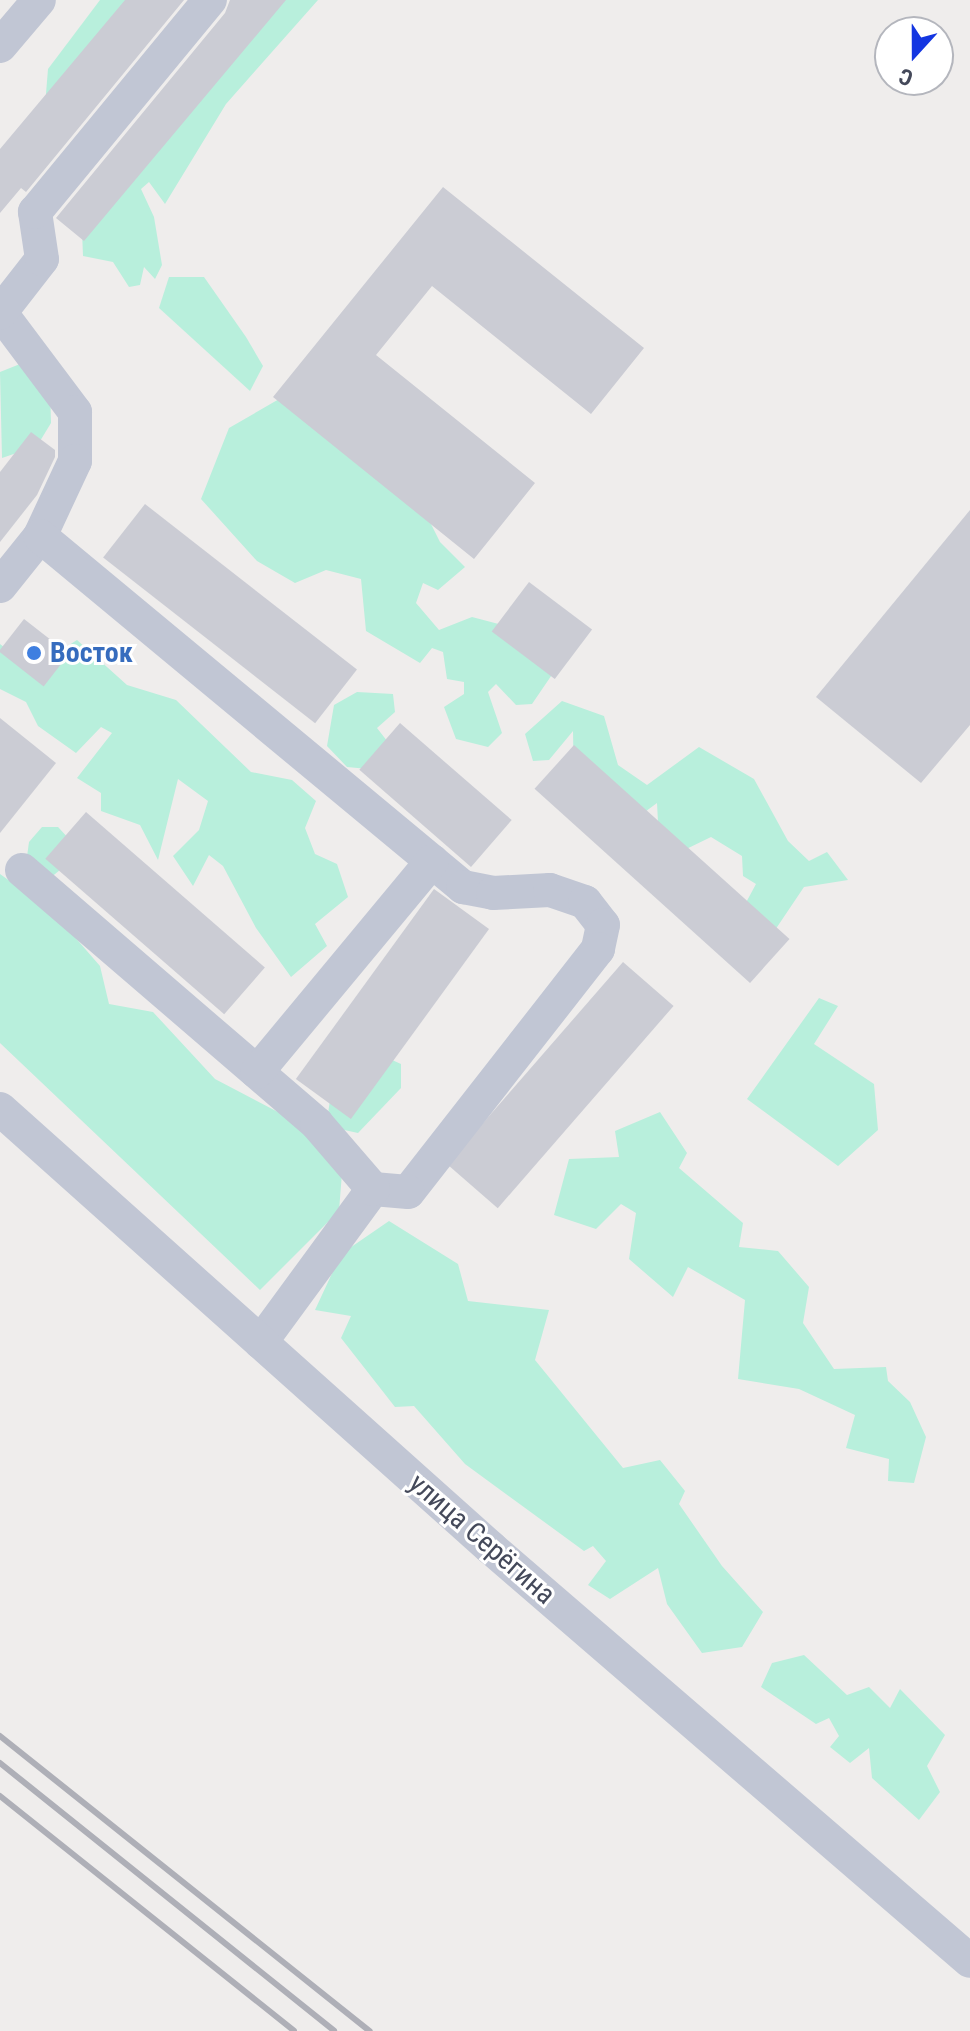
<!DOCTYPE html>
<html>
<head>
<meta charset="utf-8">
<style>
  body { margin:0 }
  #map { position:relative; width:970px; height:2031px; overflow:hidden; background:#efedec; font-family:"Roboto Condensed",sans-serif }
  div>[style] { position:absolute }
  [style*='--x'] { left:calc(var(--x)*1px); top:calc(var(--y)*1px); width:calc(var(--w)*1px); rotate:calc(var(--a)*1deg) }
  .green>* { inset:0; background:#b8efdc }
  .building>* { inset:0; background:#cbccd4; transform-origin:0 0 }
  .minor>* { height:34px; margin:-17px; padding:0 17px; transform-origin:17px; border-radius:17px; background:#c1c6d4 }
  .rail>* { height:6px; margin:-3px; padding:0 3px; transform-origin:3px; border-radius:3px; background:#aeafb7 }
  .dots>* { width:22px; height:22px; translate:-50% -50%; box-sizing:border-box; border:4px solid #fff; border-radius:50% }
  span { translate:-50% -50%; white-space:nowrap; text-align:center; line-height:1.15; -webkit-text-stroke:6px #fff; paint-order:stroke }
  .shop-label { font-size:28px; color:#366cbe; font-weight:700 }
  .left { translate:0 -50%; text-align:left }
  .street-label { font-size:28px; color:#44495a }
  .north { position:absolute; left:874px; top:16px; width:80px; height:80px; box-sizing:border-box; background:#fff; border:2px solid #b4b6bd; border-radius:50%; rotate:201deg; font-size:22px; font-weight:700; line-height:32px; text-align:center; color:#44495a }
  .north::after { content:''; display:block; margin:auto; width:28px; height:36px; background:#1436e1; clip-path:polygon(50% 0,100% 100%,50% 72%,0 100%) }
</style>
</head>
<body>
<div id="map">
  <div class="green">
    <i style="clip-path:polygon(100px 0,144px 0,45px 106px,48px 69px)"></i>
    <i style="clip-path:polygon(278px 0,318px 0,226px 104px,165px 204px,149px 182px,141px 189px,154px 217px,162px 265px,155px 279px,144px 267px,140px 285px,129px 287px,113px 262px,83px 256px,82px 231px)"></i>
    <i style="clip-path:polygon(169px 277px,204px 277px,246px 337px,263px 366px,250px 391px,159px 308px)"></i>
    <i style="clip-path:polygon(20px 364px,50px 387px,51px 423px,37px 446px,2px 458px,0 372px)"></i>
    <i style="clip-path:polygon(293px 391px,422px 506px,440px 542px,465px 567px,438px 590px,423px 583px,416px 603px,439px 630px,472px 617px,510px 627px,562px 660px,532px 704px,516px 705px,496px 684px,488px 692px,502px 733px,488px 747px,456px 739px,444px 707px,464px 694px,464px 682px,447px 679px,443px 652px,432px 648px,420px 663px,366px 631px,361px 579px,326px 570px,295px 583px,257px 561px,201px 499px,229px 428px)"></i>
    <i style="clip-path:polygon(77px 640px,127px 685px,176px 700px,251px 772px,292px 780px,316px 801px,305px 828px,315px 854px,337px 864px,348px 897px,315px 924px,327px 946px,291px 977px,256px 928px,223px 866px,209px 855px,193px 886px,173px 856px,199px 830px,208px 801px,178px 779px,158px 860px,140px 825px,101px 811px,101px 793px,77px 778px,112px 733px,101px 727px,76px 753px,38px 726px,26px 702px,0 689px,0 644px,17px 657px,47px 659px)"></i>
    <i style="clip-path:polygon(357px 692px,393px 694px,395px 712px,377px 728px,391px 746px,368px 769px,347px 767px,327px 746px,334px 705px)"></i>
    <i style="clip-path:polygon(562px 701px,604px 716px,618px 765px,647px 785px,699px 747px,754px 779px,788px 841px,809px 861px,827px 852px,848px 880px,804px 887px,769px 939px,742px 910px,756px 884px,743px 876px,742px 856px,711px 837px,676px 854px,659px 841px,657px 803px,630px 823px,574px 790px,573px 731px,549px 760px,533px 761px,525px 734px)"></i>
    <i style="clip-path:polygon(42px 827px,58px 827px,71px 841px,72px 860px,49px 879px,26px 864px,29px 842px)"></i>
    <i style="clip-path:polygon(0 874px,53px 912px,100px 966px,109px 1004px,153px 1012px,215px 1079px,301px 1124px,342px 1173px,339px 1211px,260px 1290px,0 1043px)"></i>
    <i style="clip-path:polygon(819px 998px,838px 1006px,814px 1044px,874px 1084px,878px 1130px,838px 1166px,747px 1099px)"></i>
    <i style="clip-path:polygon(372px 1051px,401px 1064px,401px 1088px,358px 1133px,326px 1126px,331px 1094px)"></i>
    <i style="clip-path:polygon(660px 1112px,687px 1153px,679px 1168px,743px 1223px,739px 1247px,778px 1251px,809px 1287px,803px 1323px,834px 1369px,886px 1367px,888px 1381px,910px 1402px,926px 1437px,914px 1483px,888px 1481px,889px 1459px,846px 1448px,855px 1415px,799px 1389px,738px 1379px,745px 1300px,688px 1267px,673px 1297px,629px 1259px,636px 1213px,621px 1204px,596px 1229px,554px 1215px,569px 1159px,619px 1157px,615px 1131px)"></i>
    <i style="clip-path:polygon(389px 1221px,458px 1264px,468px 1301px,549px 1310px,535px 1360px,623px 1468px,660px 1460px,685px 1491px,679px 1504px,722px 1566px,763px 1612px,742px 1647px,702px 1653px,667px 1604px,658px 1568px,610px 1599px,588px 1585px,606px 1561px,593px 1546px,584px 1551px,465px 1464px,414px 1406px,395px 1407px,341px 1338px,351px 1316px,315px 1310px,341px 1254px)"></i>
    <i style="clip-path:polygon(804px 1655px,847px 1695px,869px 1687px,890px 1708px,900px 1689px,945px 1735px,927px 1766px,940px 1792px,919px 1820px,872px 1778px,869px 1748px,850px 1763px,830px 1747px,839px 1736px,829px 1718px,816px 1724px,761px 1687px,772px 1663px)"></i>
  </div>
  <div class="building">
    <i style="clip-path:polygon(125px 0,184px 0,26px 192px,21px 188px,0 213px,0 149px)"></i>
    <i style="clip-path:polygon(230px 0,286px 0,84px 241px,56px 218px,225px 13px)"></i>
    <i style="clip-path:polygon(443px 187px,644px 348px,591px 414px,432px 286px,376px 355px,535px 483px,474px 559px,273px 397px)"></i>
    <i style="clip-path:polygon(31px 432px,55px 450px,55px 457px,37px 495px,0 542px,0 472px)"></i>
    <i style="left:145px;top:504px;width:269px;height:68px;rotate:38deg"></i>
    <i style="clip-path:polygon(970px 510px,970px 725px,921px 783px,816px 697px)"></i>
    <i style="left:529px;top:582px;width:79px;height:62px;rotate:37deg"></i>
    <i style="left:24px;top:619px;width:57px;height:41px;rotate:38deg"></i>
    <i style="clip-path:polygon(0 718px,56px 763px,0 833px)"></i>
    <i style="left:400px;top:723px;width:148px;height:62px;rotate:41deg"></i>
    <i style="left:574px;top:745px;width:290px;height:59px;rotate:42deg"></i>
    <i style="left:86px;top:812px;width:237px;height:62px;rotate:41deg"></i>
    <i style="left:434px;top:889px;width:68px;height:235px;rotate:36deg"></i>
    <i style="left:623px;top:962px;width:67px;height:268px;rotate:41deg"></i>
  </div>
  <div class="minor">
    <i style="--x:0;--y:46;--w:60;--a:-49.7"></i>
    <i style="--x:0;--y:312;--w:125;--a:53.1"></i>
    <i style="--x:75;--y:412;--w:49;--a:90"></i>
    <i style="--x:75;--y:461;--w:83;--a:115"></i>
    <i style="--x:0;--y:313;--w:68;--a:-52.1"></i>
    <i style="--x:42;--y:259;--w:48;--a:-98.5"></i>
    <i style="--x:35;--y:212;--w:275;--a:-50.5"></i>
    <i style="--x:0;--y:586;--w:64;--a:-51.3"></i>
    <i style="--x:40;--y:536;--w:550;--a:39.69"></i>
    <i style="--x:463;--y:887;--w:31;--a:11"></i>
    <i style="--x:493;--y:893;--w:57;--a:-3"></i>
    <i style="--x:550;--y:890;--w:37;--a:19"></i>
    <i style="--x:585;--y:902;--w:29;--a:52"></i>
    <i style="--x:603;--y:925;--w:25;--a:102"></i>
    <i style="--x:598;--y:949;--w:308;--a:128"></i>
    <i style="--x:408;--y:1192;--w:35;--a:-175"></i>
    <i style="--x:373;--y:1189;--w:190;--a:126.2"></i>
    <i style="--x:22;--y:870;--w:389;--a:40.7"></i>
    <i style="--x:317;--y:1124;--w:86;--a:49.3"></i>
    <i style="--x:257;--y:1072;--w:274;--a:-50.3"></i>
    <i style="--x:0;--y:1109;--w:659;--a:41.8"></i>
    <i style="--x:491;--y:1548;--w:632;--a:40.77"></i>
  </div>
  <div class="rail">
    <i style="--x:0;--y:1736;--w:473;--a:38.6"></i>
    <i style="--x:0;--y:1763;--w:428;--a:38.7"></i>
    <i style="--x:0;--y:1796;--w:376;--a:38.6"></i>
  </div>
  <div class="dots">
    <i style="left:34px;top:653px;background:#3f7fe0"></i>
  </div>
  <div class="shop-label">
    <span class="left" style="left:50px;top:653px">Восток</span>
  </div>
  <div class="street-label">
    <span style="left:482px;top:1539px;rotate:41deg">улица Серёгина</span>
  </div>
  <div class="north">С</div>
</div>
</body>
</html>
